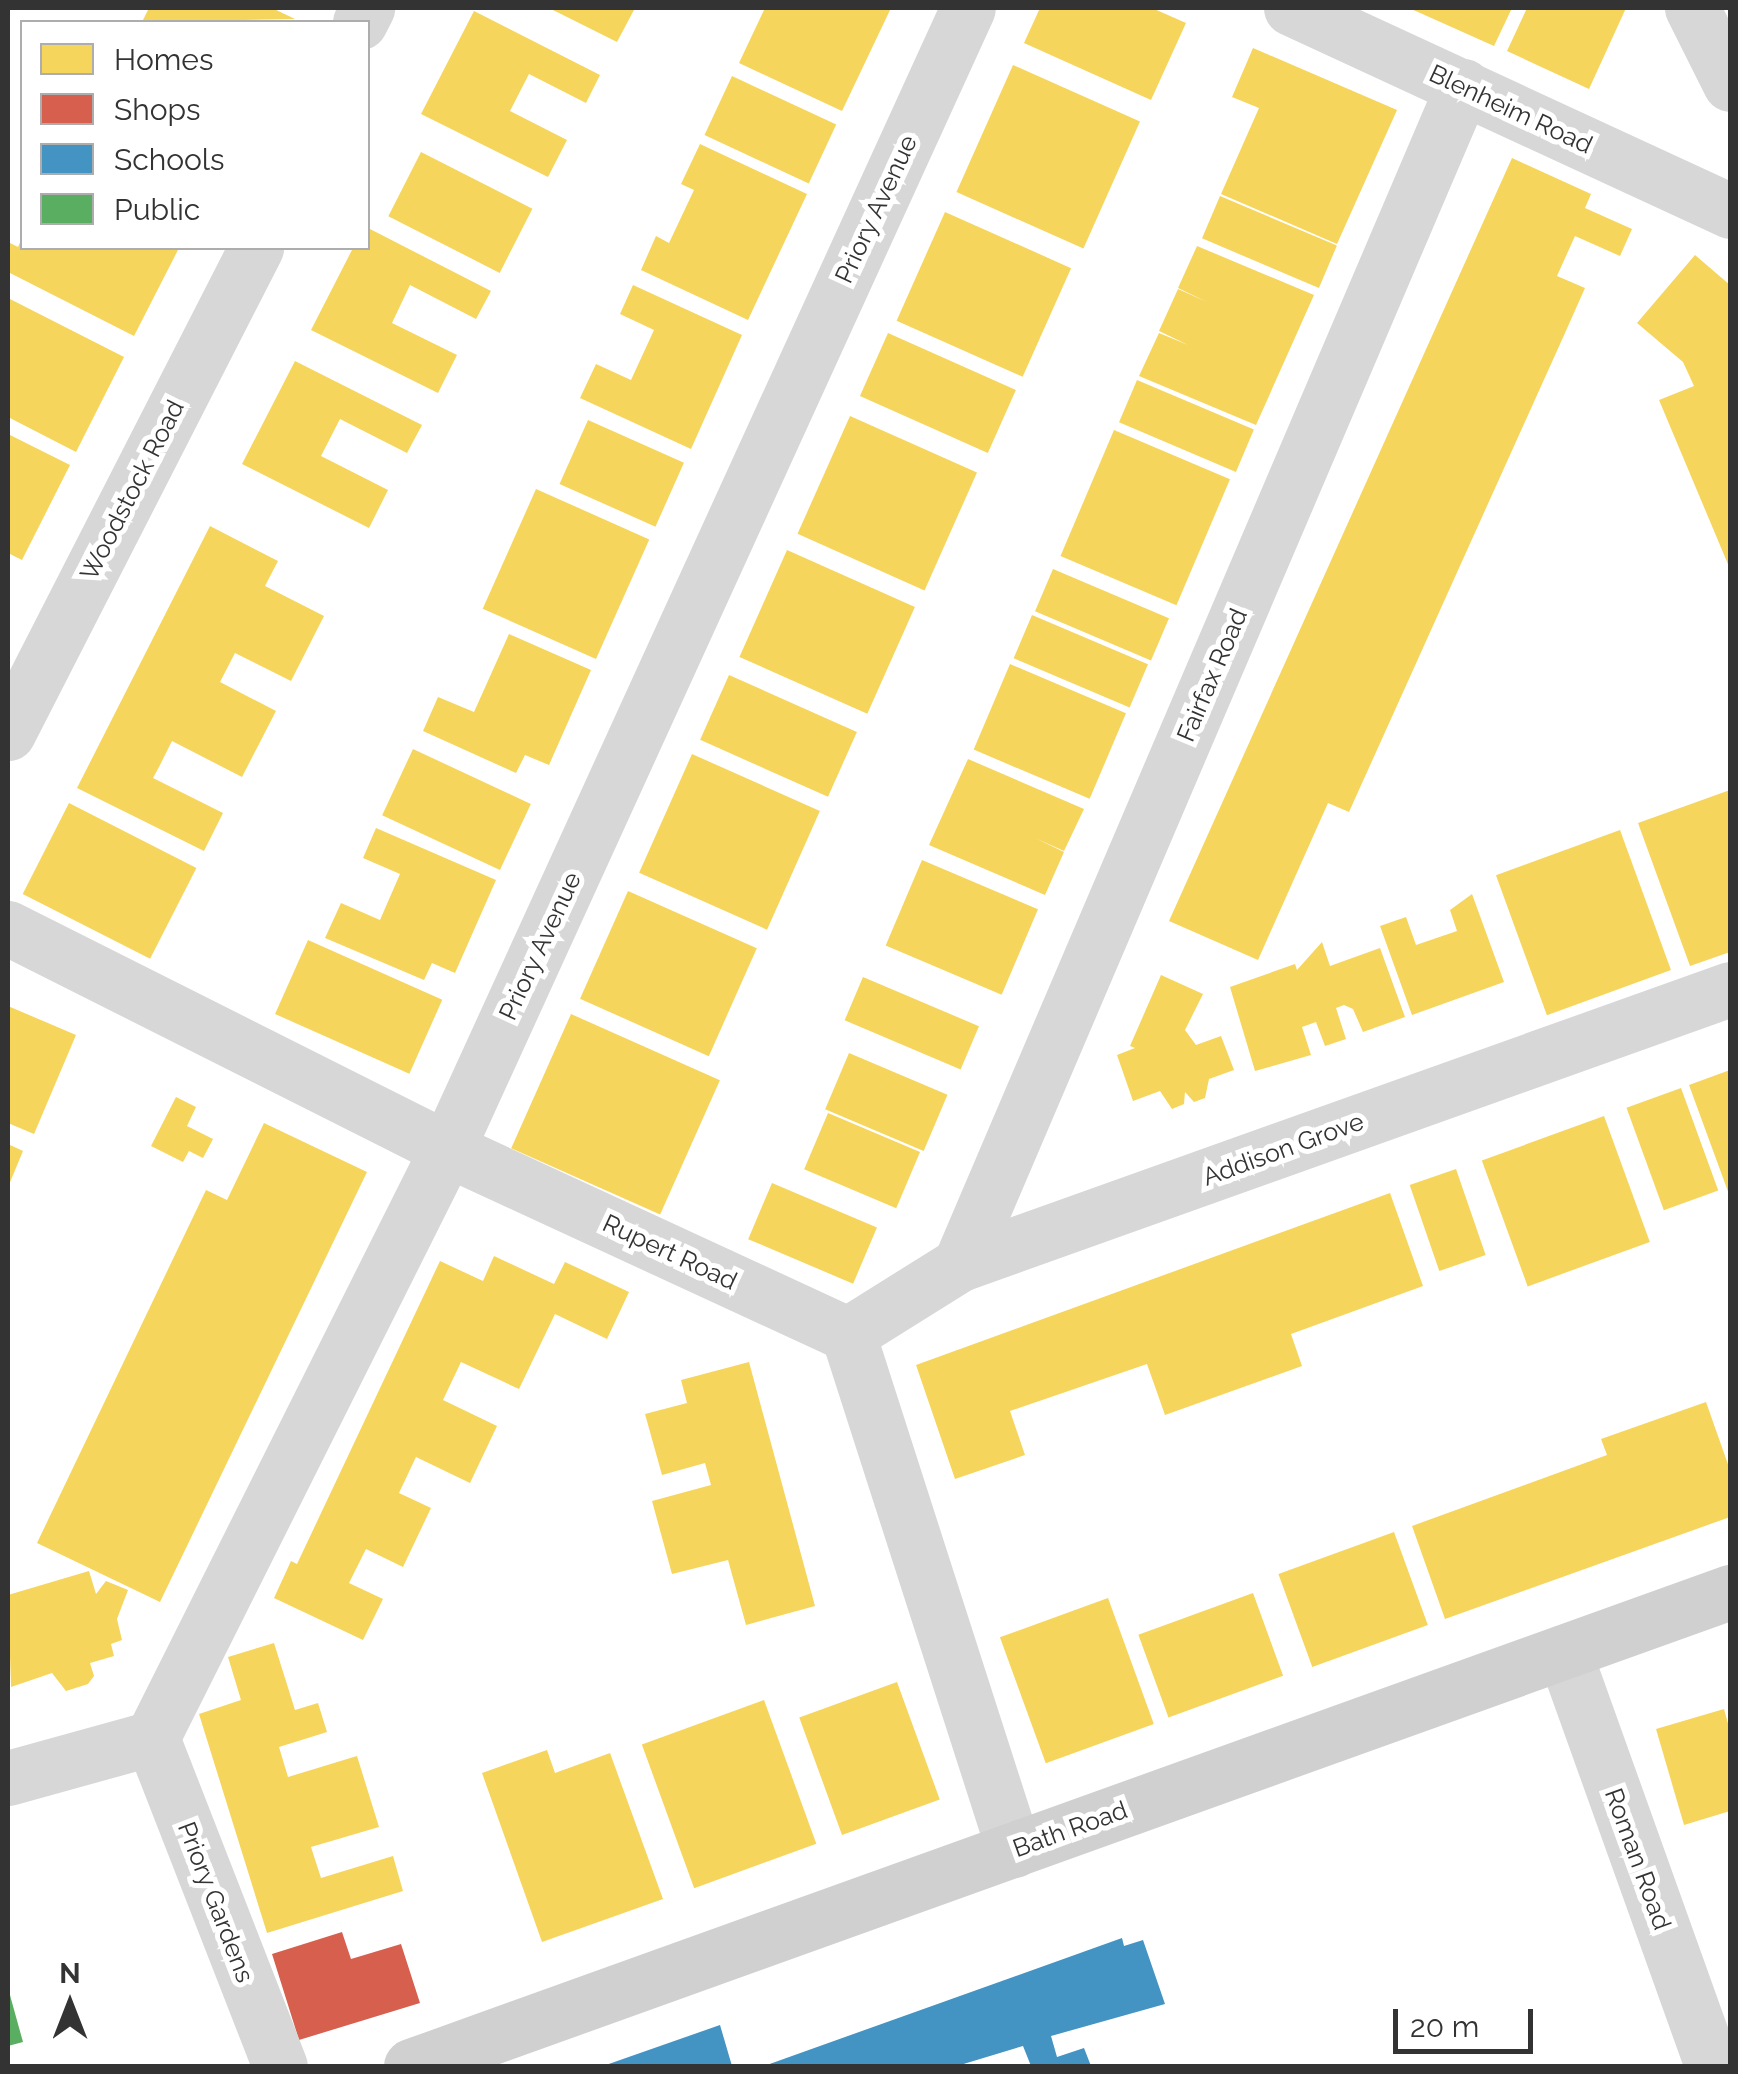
<!DOCTYPE html>
<html>
<head>
<meta charset="utf-8">
<style>
  body { margin:0 }
  #map { position:relative; width:1738px; height:2074px; overflow:hidden; background:#fff; font-family:Raleway,sans-serif }
  div>[style] { position:absolute }
  [style*='--x'] { left:calc(var(--x)*1px); top:calc(var(--y)*1px); width:calc(var(--w)*1px); rotate:calc(var(--a)*1deg) }
  .homes>* { inset:0; background:#f6d55c; transform-origin:0 0 }
  .shops>* { inset:0; background:#d6604d }
  .schools>* { inset:0; background:#4393c3 }
  .public>* { inset:0; background:#5aae61 }
  .minor>* { height:55px; margin:-27.5px; padding:0 27.5px; transform-origin:27.5px; border-radius:27.5px; background:#d7d7d7 }
  .secondary>* { height:55px; margin:-27.5px; padding:0 27.5px; transform-origin:27.5px; border-radius:27.5px; background:#d0d0d0 }
  span { translate:-50% -50%; white-space:nowrap; text-align:center; line-height:1.15; -webkit-text-stroke:10px #fff; paint-order:stroke }
  .street-label { font-size:25px; color:#333 }
  .frame { position:absolute; inset:0; border:10px solid #333; pointer-events:none }
  .legend { position:absolute; left:20px; top:20px; width:350px; height:230px; box-sizing:border-box; background:#fff; border:2px solid #adadad; margin:0; padding:12px 18px; list-style:none; font-size:30px; color:#333 }
  .legend li { display:flex; align-items:center; gap:20px; height:50px }
  .legend b { width:50px; border:2px solid #adadad }
  .north { position:absolute; left:20px; top:1954px; width:100px; height:100px; -webkit-text-stroke:8px #fff; paint-order:stroke; rotate:0deg; font-size:28px; font-weight:700; line-height:40px; text-align:center; color:#333 }
  .north::after { content:''; display:block; margin:auto; width:35px; height:45px; background:#333; clip-path:polygon(50% 0,100% 100%,50% 72%,0 100%) }
  .scale { position:absolute; left:1393px; top:2009px; width:140px; height:45px; box-sizing:border-box; border:5px solid #333; border-top:0; padding-left:12px; font-size:30px; line-height:35px; white-space:nowrap; color:#333; -webkit-text-stroke:8px #fff; paint-order:stroke }
</style>
</head>
<body>
<div id="map">
  <div class="homes">
    <i style="clip-path:polygon(149px 8px,272px 8px,295px 19px,142px 22px)"></i>
    <i style="clip-path:polygon(549px 8px,635px 8px,617px 42px)"></i>
    <i style="clip-path:polygon(765px 8px,891px 8px,842px 111px,739px 63px)"></i>
    <i style="clip-path:polygon(1040px 8px,1152px 8px,1186px 23px,1151px 100px,1024px 43px)"></i>
    <i style="clip-path:polygon(1409px 8px,1512px 8px,1494px 46px)"></i>
    <i style="clip-path:polygon(1527px 8px,1626px 8px,1589px 89px,1507px 51px)"></i>
    <i style="clip-path:polygon(474px 11px,600px 75px,586px 103px,529px 74px,510px 111px,567px 140px,548px 177px,421px 114px)"></i>
    <i style="clip-path:polygon(1253px 48px,1397px 110px,1337px 244px,1221px 194px,1259px 108px,1232px 97px)"></i>
    <i style="left:1013px;top:65px;width:139px;height:139px;rotate:24deg"></i>
    <i style="left:732px;top:76px;width:115px;height:65px;rotate:25deg"></i>
    <i style="clip-path:polygon(700px 144px,807px 194px,748px 320px,641px 270px,656px 236px,669px 243px,694px 190px,681px 184px)"></i>
    <i style="left:421px;top:152px;width:125px;height:72px;rotate:27deg"></i>
    <i style="clip-path:polygon(1512px 158px,1591px 194px,1585px 208px,1632px 229px,1620px 256px,1575px 236px,1557px 276px,1585px 288px,1565px 333px,1349px 812px,1328px 803px,1258px 960px,1169px 921px)"></i>
    <i style="left:1220px;top:196px;width:127px;height:46px;rotate:23deg"></i>
    <i style="left:945px;top:212px;width:138px;height:119px;rotate:24deg"></i>
    <i style="clip-path:polygon(368px 228px,491px 291px,476px 319px,410px 285px,392px 323px,457px 355px,438px 393px,311px 330px,353px 248px,368px 248px)"></i>
    <i style="clip-path:polygon(22px 238px,22px 248px,179px 248px,134px 336px,8px 272px,8px 242px,18px 247px)"></i>
    <i style="clip-path:polygon(1197px 246px,1314px 295px,1256px 425px,1139px 376px,1159px 333px,1188px 345px,1159px 331px,1178px 289px,1207px 302px,1178px 288px)"></i>
    <i style="clip-path:polygon(1695px 255px,1730px 285px,1730px 569px,1659px 400px,1694px 386px,1683px 362px,1637px 323px)"></i>
    <i style="clip-path:polygon(633px 285px,742px 335px,691px 449px,580px 398px,596px 364px,631px 380px,654px 330px,620px 314px)"></i>
    <i style="clip-path:polygon(8px 298px,124px 357px,76px 452px,8px 417px)"></i>
    <i style="left:888px;top:333px;width:140px;height:69px;rotate:24deg"></i>
    <i style="clip-path:polygon(295px 361px,422px 425px,407px 453px,340px 419px,321px 456px,388px 490px,369px 528px,242px 464px)"></i>
    <i style="left:1137px;top:380px;width:127px;height:46px;rotate:23deg"></i>
    <i style="left:850px;top:416px;width:139px;height:129px;rotate:24deg"></i>
    <i style="left:588px;top:420px;width:105px;height:70px;rotate:24deg"></i>
    <i style="left:1114px;top:430px;width:126px;height:137px;rotate:23deg"></i>
    <i style="clip-path:polygon(8px 434px,70px 465px,22px 560px,8px 553px)"></i>
    <i style="left:536px;top:489px;width:124px;height:131px;rotate:24deg"></i>
    <i style="clip-path:polygon(210px 526px,278px 561px,265px 586px,324px 616px,291px 681px,235px 653px,220px 682px,276px 711px,242px 777px,172px 741px,159px 767px,153px 778px,223px 813px,204px 851px,77px 788px)"></i>
    <i style="left:787px;top:550px;width:140px;height:117px;rotate:24deg"></i>
    <i style="left:1053px;top:569px;width:126px;height:46px;rotate:23deg"></i>
    <i style="left:1032px;top:615px;width:126px;height:47px;rotate:23deg"></i>
    <i style="clip-path:polygon(509px 634px,591px 670px,549px 765px,525px 755px,516px 773px,423px 731px,438px 697px,474px 712px)"></i>
    <i style="left:1010px;top:664px;width:126px;height:93px;rotate:23deg"></i>
    <i style="left:729px;top:675px;width:140px;height:71px;rotate:24deg"></i>
    <i style="left:413px;top:749px;width:130px;height:73px;rotate:25deg"></i>
    <i style="left:692px;top:754px;width:140px;height:130px;rotate:24deg"></i>
    <i style="clip-path:polygon(968px 759px,1084px 809px,1064px 851px,1035px 838px,1064px 852px,1045px 895px,929px 845px)"></i>
    <i style="clip-path:polygon(1730px 790px,1730px 952px,1690px 966px,1638px 823px)"></i>
    <i style="left:69px;top:803px;width:143px;height:102px;rotate:27deg"></i>
    <i style="clip-path:polygon(376px 828px,496px 880px,455px 973px,432px 963px,424px 980px,325px 938px,341px 903px,380px 920px,400px 874px,363px 858px)"></i>
    <i style="left:1620px;top:830px;width:149px;height:132px;rotate:70deg"></i>
    <i style="left:922px;top:860px;width:126px;height:93px;rotate:23deg"></i>
    <i style="left:628px;top:891px;width:141px;height:118px;rotate:24deg"></i>
    <i style="clip-path:polygon(1472px 894px,1504px 982px,1412px 1015px,1380px 926px,1406px 917px,1416px 945px,1457px 931px,1450px 910px)"></i>
    <i style="left:308px;top:940px;width:147px;height:81px;rotate:24deg"></i>
    <i style="clip-path:polygon(1322px 942px,1330px 966px,1380px 948px,1405px 1017px,1363px 1032px,1353px 1009px,1344px 1005px,1336px 1008px,1346px 1039px,1325px 1046px,1316px 1022px,1302px 1027px,1311px 1055px,1255px 1071px,1230px 987px,1295px 964px,1297px 970px)"></i>
    <i style="clip-path:polygon(1161px 975px,1203px 994px,1185px 1030px,1196px 1045px,1221px 1036px,1234px 1070px,1209px 1079px,1205px 1098px,1194px 1102px,1185px 1092px,1184px 1104px,1172px 1109px,1160px 1091px,1133px 1101px,1117px 1055px,1135px 1048px,1130px 1046px)"></i>
    <i style="left:863px;top:977px;width:126px;height:47px;rotate:23deg"></i>
    <i style="clip-path:polygon(8px 1006px,76px 1035px,34px 1134px,8px 1123px)"></i>
    <i style="left:571px;top:1014px;width:163px;height:147px;rotate:24deg"></i>
    <i style="left:849px;top:1053px;width:107px;height:61px;rotate:23deg"></i>
    <i style="clip-path:polygon(1730px 1070px,1730px 1197px,1689px 1085px)"></i>
    <i style="left:1681px;top:1088px;width:109px;height:58px;rotate:70deg"></i>
    <i style="clip-path:polygon(176px 1097px,196px 1107px,187px 1126px,213px 1139px,203px 1158px,189px 1151px,183px 1162px,151px 1146px)"></i>
    <i style="left:828px;top:1113px;width:100px;height:61px;rotate:23deg"></i>
    <i style="left:1604px;top:1116px;width:134px;height:130px;rotate:70deg"></i>
    <i style="clip-path:polygon(264px 1123px,367px 1172px,160px 1602px,37px 1543px,206px 1190px,227px 1200px)"></i>
    <i style="clip-path:polygon(8px 1144px,23px 1151px,8px 1187px)"></i>
    <i style="left:1456px;top:1169px;width:91px;height:49px;rotate:71deg"></i>
    <i style="left:772px;top:1183px;width:114px;height:61px;rotate:23deg"></i>
    <i style="clip-path:polygon(1390px 1193px,1423px 1286px,1291px 1334px,1302px 1366px,1165px 1415px,1147px 1364px,1010px 1411px,1025px 1455px,955px 1479px,916px 1365px)"></i>
    <i style="clip-path:polygon(494px 1256px,554px 1284px,565px 1262px,629px 1292px,607px 1339px,555px 1314px,519px 1389px,461px 1362px,443px 1400px,497px 1426px,470px 1483px,416px 1457px,399px 1493px,431px 1508px,403px 1567px,366px 1549px,349px 1583px,383px 1599px,363px 1640px,274px 1598px,291px 1561px,297px 1564px,440px 1261px,483px 1281px)"></i>
    <i style="clip-path:polygon(749px 1362px,815px 1606px,746px 1625px,728px 1560px,672px 1574px,652px 1501px,711px 1485px,705px 1463px,662px 1475px,645px 1414px,687px 1403px,681px 1380px)"></i>
    <i style="clip-path:polygon(1706px 1402px,1730px 1470px,1730px 1517px,1445px 1619px,1412px 1526px,1607px 1455px,1601px 1439px)"></i>
    <i style="left:1394px;top:1532px;width:99px;height:123px;rotate:70deg"></i>
    <i style="clip-path:polygon(89px 1571px,96px 1594px,106px 1581px,128px 1590px,117px 1619px,122px 1640px,111px 1644px,114px 1656px,90px 1663px,94px 1676px,88px 1684px,66px 1691px,52px 1673px,11px 1687px,8px 1595px)"></i>
    <i style="left:1253px;top:1593px;width:88px;height:122px;rotate:70deg"></i>
    <i style="left:1108px;top:1598px;width:134px;height:115px;rotate:70deg"></i>
    <i style="clip-path:polygon(274px 1643px,295px 1710px,318px 1703px,327px 1732px,279px 1747px,288px 1777px,357px 1756px,379px 1827px,311px 1847px,321px 1878px,393px 1856px,403px 1891px,267px 1933px,199px 1714px,241px 1700px,228px 1657px)"></i>
    <i style="left:897px;top:1682px;width:125px;height:104px;rotate:70deg"></i>
    <i style="left:764px;top:1700px;width:153px;height:130px;rotate:70deg"></i>
    <i style="clip-path:polygon(1724px 1709px,1730px 1731px,1730px 1811px,1684px 1825px,1656px 1729px)"></i>
    <i style="clip-path:polygon(547px 1750px,555px 1773px,610px 1753px,663px 1899px,542px 1942px,482px 1773px)"></i>
  </div>
  <div class="shops">
    <i style="clip-path:polygon(342px 1932px,351px 1959px,401px 1944px,420px 2003px,299px 2040px,272px 1954px)"></i>
  </div>
  <div class="schools">
    <i style="clip-path:polygon(1122px 1938px,1124px 1946px,1143px 1940px,1165px 2004px,1051px 2036px,1057px 2057px,1084px 2048px,1091px 2066px,1031px 2066px,1023px 2046px,957px 2066px,764px 2066px)"></i>
    <i style="clip-path:polygon(720px 2025px,732px 2066px,603px 2066px)"></i>
  </div>
  <div class="public">
    <i style="clip-path:polygon(8px 1988px,23px 2042px,8px 2046px)"></i>
  </div>
  <div class="minor">
    <i style="--x:1291;--y:8;--w:484;--a:24.8"></i>
    <i style="--x:1692;--y:8;--w:85;--a:63.4"></i>
    <i style="--x:360;--y:22;--w:16;--a:-63"></i>
    <i style="--x:8;--y:733;--w:545;--a:-62.92"></i>
    <i style="--x:8;--y:928;--w:491;--a:26.7"></i>
    <i style="--x:447;--y:1149;--w:442;--a:24.8"></i>
    <i style="--x:848;--y:1334;--w:542;--a:72.17"></i>
    <i style="--x:960;--y:1264;--w:1281;--a:-66.88"></i>
    <i style="--x:848;--y:1334;--w:132;--a:-32"></i>
    <i style="--x:960;--y:1264;--w:818;--a:-19.65"></i>
    <i style="--x:1564;--y:1652;--w:440;--a:70.3"></i>
    <i style="--x:152;--y:1738;--w:352;--a:68.7"></i>
    <i style="--x:8;--y:1778;--w:149;--a:-15.5"></i>
    <i style="--x:152;--y:1738;--w:659;--a:-63.4"></i>
    <i style="--x:447;--y:1149;--w:1254;--a:-65.46"></i>
  </div>
  <div class="secondary">
    <i style="--x:411;--y:2066;--w:1402;--a:-19.77"></i>
  </div>
  <div class="street-label">
    <span style="left:1511px;top:109px;rotate:25deg">Blenheim Road</span>
    <span style="left:876px;top:209px;rotate:-65deg">Priory Avenue</span>
    <span style="left:132px;top:490px;rotate:-63deg">Woodstock Road</span>
    <span style="left:1212px;top:675px;rotate:-67deg">Fairfax Road</span>
    <span style="left:540px;top:946px;rotate:-65deg">Priory Avenue</span>
    <span style="left:1283px;top:1149px;rotate:-20deg">Addison Grove</span>
    <span style="left:670px;top:1252px;rotate:25deg">Rupert Road</span>
    <span style="left:1070px;top:1829px;rotate:-20deg">Bath Road</span>
    <span style="left:1638px;top:1859px;rotate:70deg">Roman Road</span>
    <span style="left:216px;top:1902px;rotate:69deg">Priory Gardens</span>
  </div>
  <div class="frame"></div>
  <ul class="legend">
  <li><b style="height:28px;background:#f6d55c"></b>Homes</li>
  <li><b style="height:28px;background:#d6604d"></b>Shops</li>
  <li><b style="height:28px;background:#4393c3"></b>Schools</li>
  <li><b style="height:28px;background:#5aae61"></b>Public</li>
  </ul>
  <div class="north">N</div>
  <div class="scale">20 m</div>
</div>
</body>
</html>
